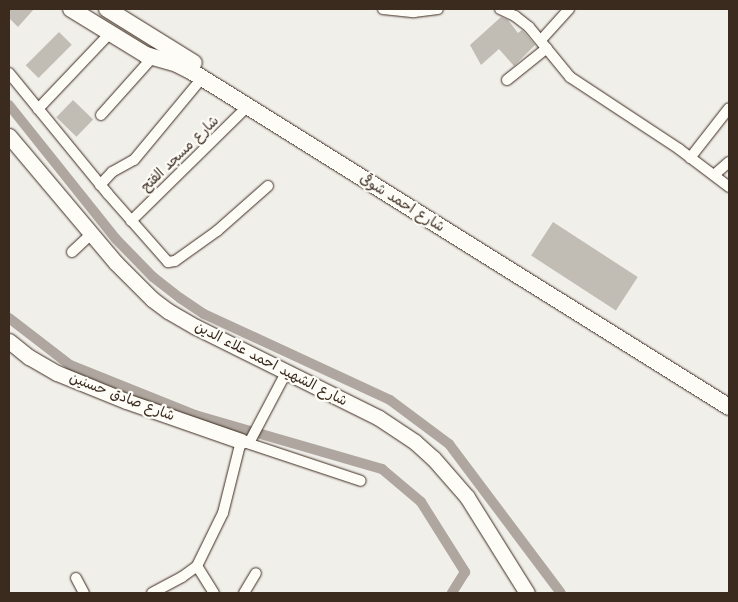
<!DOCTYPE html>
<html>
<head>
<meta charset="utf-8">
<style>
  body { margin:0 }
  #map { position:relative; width:738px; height:602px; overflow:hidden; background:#f1efea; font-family:"Comic Neue","Playpen Sans Arabic",sans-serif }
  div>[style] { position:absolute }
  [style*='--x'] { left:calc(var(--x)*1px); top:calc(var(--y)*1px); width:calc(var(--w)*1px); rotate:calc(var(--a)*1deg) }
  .canal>* { height:10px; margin:-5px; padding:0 5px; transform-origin:5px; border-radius:5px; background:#aea69f }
  .building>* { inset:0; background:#c1bcb4; transform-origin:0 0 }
  .roads { filter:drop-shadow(0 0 1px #3b2a1e) drop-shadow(0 0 1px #3b2a1e) }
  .street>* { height:10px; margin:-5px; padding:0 5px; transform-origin:5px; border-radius:5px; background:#fdfcf7 }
  .secondary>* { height:15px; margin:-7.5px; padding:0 7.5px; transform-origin:7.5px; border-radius:7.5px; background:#fdfcf7 }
  .primary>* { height:16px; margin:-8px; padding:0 8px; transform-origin:8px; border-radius:8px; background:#fdfcf7 }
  span { translate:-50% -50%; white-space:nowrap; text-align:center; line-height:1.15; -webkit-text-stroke:4.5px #fdfcf7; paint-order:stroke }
  .street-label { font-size:14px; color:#3b2a1e }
  .frame { position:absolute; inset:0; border:10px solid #3b2a1e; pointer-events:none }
</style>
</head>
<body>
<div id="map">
  <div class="canal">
    <i style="--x:9;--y:105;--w:171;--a:51.4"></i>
    <i style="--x:116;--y:239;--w:53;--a:45.8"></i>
    <i style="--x:153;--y:277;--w:34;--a:38"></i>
    <i style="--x:180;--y:298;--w:29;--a:34"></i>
    <i style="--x:204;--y:314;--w:205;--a:24.8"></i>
    <i style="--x:390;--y:400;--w:74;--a:36.7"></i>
    <i style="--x:449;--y:444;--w:186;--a:53.1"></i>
    <i style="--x:9;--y:318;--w:77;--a:37.6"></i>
    <i style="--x:70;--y:365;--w:135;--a:21.8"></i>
    <i style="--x:195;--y:415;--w:195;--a:16.1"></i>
    <i style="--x:382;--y:469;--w:51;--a:40.2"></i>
    <i style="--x:421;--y:502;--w:83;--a:57.8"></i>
    <i style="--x:465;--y:572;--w:25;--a:122"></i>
  </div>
  <div class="building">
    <i style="clip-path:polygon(9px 9px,34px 9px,18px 27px,9px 18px)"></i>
    <i style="clip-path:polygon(501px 17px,508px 20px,518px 33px,522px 30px,524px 32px,535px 45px,514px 66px,499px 49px,481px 65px,470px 45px)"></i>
    <i style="left:59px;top:32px;width:18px;height:47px;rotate:45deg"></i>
    <i style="left:73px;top:100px;width:28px;height:24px;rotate:44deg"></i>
    <i style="left:553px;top:222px;width:101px;height:40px;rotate:33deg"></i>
  </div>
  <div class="roads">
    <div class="street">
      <i style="--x:383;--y:9;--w:31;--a:6"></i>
      <i style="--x:414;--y:12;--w:24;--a:-7"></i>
      <i style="--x:500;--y:9;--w:17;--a:25"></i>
      <i style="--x:515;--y:16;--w:18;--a:38"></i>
      <i style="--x:529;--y:27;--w:65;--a:50.6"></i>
      <i style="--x:570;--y:77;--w:131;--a:33.4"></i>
      <i style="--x:679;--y:149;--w:63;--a:37.2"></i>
      <i style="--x:541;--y:40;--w:42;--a:-47.9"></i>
      <i style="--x:9;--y:73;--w:156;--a:50.7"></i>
      <i style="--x:108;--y:194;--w:91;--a:48.6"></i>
      <i style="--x:168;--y:262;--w:7;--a:-8"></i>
      <i style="--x:175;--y:261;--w:52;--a:-35.5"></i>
      <i style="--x:217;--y:231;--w:68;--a:-41.4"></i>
      <i style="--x:507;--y:80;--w:51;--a:-38.7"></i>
      <i style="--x:38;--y:109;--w:105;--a:-46.5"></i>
      <i style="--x:101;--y:115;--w:76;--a:-48.2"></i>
      <i style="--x:690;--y:158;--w:63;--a:-52"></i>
      <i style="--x:714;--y:175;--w:20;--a:-41"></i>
      <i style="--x:100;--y:185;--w:18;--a:-47"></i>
      <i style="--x:112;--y:172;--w:25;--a:-29"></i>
      <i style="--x:134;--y:160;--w:107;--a:-50.3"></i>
      <i style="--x:131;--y:221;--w:164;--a:-44.5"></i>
      <i style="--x:72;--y:252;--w:26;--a:-43"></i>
      <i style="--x:249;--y:443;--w:81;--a:-62.2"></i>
      <i style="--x:197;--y:566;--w:32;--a:58"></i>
      <i style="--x:76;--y:578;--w:17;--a:62"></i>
      <i style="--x:152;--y:593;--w:34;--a:-28"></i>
      <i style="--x:182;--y:577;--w:19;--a:-36"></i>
      <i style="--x:197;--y:566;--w:59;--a:-63.9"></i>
      <i style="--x:223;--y:513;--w:74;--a:-76"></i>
      <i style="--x:241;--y:441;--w:126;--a:18.4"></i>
      <i style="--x:244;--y:593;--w:23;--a:-59"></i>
    </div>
    <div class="secondary">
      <i style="--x:9;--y:136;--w:166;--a:49.9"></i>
      <i style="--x:116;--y:263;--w:51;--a:45"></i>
      <i style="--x:152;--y:299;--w:20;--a:37"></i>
      <i style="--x:168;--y:311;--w:32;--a:30"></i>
      <i style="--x:196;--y:327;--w:204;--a:26.4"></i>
      <i style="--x:379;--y:418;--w:43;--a:33.7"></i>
      <i style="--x:415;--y:442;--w:24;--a:42"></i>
      <i style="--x:433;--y:458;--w:52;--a:48.9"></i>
      <i style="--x:467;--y:497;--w:113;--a:58"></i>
      <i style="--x:9;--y:341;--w:26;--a:39"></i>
      <i style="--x:29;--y:357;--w:32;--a:30"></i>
      <i style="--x:57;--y:373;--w:74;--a:22.1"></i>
      <i style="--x:126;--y:401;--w:122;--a:19.2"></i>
    </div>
    <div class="primary">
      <i style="--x:71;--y:9;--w:88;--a:31.5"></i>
      <i style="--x:146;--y:55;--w:32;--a:16"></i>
      <i style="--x:177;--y:64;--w:16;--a:27"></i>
      <i style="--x:191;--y:71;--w:634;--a:31.99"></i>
      <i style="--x:107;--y:9;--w:102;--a:31.8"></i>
    </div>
  </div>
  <div class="street-label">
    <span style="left:180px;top:154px;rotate:-44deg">شارع مسجد الفتح</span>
    <span style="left:402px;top:203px;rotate:32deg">شارع احمد شوقى</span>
    <span style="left:271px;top:364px;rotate:27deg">شارع الشهيد احمد علاء الدين</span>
    <span style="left:122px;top:397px;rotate:21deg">شارع صادق حسنين</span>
  </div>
  <div class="frame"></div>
</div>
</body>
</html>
